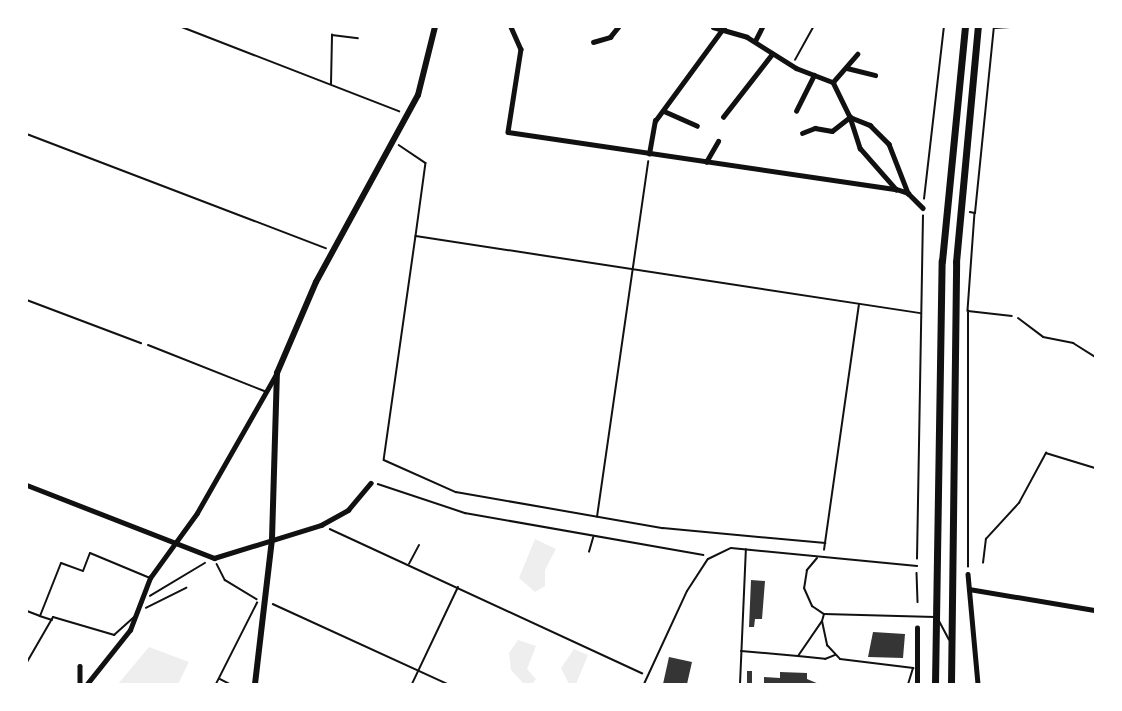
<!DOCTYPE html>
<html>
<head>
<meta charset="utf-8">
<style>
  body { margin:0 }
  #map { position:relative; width:1122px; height:711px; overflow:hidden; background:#fff; font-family:"Nunito Sans",sans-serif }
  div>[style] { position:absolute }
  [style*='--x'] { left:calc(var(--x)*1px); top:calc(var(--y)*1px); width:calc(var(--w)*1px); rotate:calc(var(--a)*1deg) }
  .green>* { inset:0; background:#eee }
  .building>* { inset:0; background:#353535; transform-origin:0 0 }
  .path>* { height:1.5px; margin:-0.75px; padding:0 0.75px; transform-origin:0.75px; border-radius:0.75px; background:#111 }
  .service>* { height:2px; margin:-1px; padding:0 1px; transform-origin:1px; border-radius:1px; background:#111 }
  .minor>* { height:4.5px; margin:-2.25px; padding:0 2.25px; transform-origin:2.25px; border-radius:2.25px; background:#111 }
  .secondary>* { height:6px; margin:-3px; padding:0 3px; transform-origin:3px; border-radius:3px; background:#111 }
  .trunk>* { height:7px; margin:-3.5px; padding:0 3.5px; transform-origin:3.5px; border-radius:3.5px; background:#111 }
  span { translate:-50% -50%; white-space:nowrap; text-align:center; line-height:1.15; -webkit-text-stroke:6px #fff; paint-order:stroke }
  .frame { position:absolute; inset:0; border:28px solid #fff; pointer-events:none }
</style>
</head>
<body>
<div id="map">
  <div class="green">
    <i style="clip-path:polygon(535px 539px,556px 549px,545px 570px,545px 586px,535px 592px,519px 578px)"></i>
    <i style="clip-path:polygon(518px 640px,536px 646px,527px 669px,536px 679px,532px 684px,524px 684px,511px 670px,509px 653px)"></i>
    <i style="clip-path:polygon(149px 647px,189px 662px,178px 684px,118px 684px)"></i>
    <i style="clip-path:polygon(574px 649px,588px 655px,576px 684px,569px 684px,561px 668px)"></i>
  </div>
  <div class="building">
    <i style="clip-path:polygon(751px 580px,765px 581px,762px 619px,755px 619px,754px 627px,749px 627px)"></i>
    <i style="clip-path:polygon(873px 632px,905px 634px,903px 658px,868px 657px)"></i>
    <i style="clip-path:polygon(669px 657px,692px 662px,687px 684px,663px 684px)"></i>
    <i style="left:747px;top:671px;width:5px;height:13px"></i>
    <i style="clip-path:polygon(780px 672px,807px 673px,807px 679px,819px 684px,764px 684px,764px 677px,780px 678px)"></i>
  </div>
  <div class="path">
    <i style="--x:182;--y:27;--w:233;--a:21.2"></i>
    <i style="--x:995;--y:28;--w:15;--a:-4"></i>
    <i style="--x:795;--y:60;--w:38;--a:-61"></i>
    <i style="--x:331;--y:84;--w:49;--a:-88.8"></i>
    <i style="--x:332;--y:35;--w:26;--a:7"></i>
    <i style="--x:27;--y:134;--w:320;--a:20.9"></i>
    <i style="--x:399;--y:145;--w:32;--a:34"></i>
    <i style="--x:426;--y:163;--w:74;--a:97.8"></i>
    <i style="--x:416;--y:236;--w:510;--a:8.69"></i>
    <i style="--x:924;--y:199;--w:173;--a:-83.4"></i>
    <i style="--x:970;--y:212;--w:5;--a:11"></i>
    <i style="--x:975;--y:213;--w:98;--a:94.1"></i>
    <i style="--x:968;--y:311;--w:44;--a:6.5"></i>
    <i style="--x:975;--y:213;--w:187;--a:-84.2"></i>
    <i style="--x:416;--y:236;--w:226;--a:98.1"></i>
    <i style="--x:384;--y:460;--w:79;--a:24"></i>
    <i style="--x:456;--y:492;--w:210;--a:9.9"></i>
    <i style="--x:663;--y:528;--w:163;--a:5.3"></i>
    <i style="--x:27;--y:300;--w:122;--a:20.7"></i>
    <i style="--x:378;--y:484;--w:92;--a:18.4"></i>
    <i style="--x:465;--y:513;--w:242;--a:10"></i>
    <i style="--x:597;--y:517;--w:359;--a:-81.8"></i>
    <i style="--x:330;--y:529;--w:344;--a:24.8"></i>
    <i style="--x:824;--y:550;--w:247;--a:-81.9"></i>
    <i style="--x:589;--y:552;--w:15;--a:-74"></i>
    <i style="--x:917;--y:559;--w:343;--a:-89"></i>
    <i style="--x:983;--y:563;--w:24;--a:-83"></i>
    <i style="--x:986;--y:539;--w:49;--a:-47.5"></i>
    <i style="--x:1019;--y:503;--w:57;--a:-61.6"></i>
    <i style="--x:1046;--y:453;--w:51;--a:17"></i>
    <i style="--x:217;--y:564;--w:18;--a:63"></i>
    <i style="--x:225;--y:580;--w:37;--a:31"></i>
    <i style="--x:409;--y:564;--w:21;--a:-62"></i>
    <i style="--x:968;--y:567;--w:256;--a:-90"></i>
    <i style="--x:917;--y:573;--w:29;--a:88"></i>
    <i style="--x:150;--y:596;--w:64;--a:-31"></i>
    <i style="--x:273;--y:604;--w:192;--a:24.6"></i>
    <i style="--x:146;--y:608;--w:45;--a:-26.6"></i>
    <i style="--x:220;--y:679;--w:11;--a:27"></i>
    <i style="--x:216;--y:684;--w:91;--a:-63.2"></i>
    <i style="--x:412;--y:684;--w:107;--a:-64.6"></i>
  </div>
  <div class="service">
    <i style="--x:1018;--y:318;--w:31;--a:37"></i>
    <i style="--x:1043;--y:337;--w:31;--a:11"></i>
    <i style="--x:1073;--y:343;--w:26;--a:32"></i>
    <i style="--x:148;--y:345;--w:125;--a:21.6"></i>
    <i style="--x:817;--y:558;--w:16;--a:130"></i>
    <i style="--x:807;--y:570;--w:18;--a:99"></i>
    <i style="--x:804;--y:588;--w:20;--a:66"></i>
    <i style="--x:812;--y:606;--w:14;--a:34"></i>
    <i style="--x:27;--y:611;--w:14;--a:21"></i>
    <i style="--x:52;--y:620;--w:13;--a:-162"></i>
    <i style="--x:40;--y:616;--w:57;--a:-68.4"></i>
    <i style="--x:61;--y:563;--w:23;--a:20"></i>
    <i style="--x:83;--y:571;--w:19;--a:-69"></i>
    <i style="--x:90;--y:553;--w:65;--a:22.6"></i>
    <i style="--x:822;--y:621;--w:7;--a:-74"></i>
    <i style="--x:824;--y:614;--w:111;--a:1.5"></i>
    <i style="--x:939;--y:621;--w:21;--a:62"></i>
    <i style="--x:741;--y:651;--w:57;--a:5"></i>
    <i style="--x:798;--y:656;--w:42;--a:-55.6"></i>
    <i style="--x:822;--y:621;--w:25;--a:78"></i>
    <i style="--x:827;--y:645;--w:19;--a:47"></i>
    <i style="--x:840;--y:659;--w:74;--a:7"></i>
    <i style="--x:913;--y:668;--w:17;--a:107"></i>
    <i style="--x:798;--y:656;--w:27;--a:6"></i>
    <i style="--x:825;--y:659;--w:11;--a:-22"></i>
    <i style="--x:27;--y:662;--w:52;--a:-60"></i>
    <i style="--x:53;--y:617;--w:64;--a:16.4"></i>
    <i style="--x:114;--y:635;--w:27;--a:-42"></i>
    <i style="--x:644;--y:684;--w:102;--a:-65.2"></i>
    <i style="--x:687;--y:591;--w:38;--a:-57"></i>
    <i style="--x:708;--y:559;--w:25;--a:-26"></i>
    <i style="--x:731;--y:548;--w:187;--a:5.5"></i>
    <i style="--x:740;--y:684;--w:135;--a:-87.5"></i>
  </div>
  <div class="minor">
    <i style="--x:511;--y:27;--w:24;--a:66"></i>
    <i style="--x:521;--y:49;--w:84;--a:98.9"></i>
    <i style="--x:508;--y:132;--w:392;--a:8.4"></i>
    <i style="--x:713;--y:27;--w:35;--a:16"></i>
    <i style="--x:747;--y:37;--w:58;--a:32.3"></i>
    <i style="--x:796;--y:68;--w:40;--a:21"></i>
    <i style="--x:833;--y:82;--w:39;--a:64"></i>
    <i style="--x:850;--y:117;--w:22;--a:22"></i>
    <i style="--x:870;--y:125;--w:27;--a:45"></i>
    <i style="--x:889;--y:144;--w:53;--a:68.8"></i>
    <i style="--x:908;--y:193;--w:21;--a:45"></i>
    <i style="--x:755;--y:41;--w:16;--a:-63"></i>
    <i style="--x:593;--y:42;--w:18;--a:-16"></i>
    <i style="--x:610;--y:37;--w:13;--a:-51"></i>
    <i style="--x:847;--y:68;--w:29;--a:14"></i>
    <i style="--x:833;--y:82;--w:37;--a:-49"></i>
    <i style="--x:664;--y:111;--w:36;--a:24"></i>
    <i style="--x:796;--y:111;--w:40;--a:-63.4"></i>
    <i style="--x:723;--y:117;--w:80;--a:-52.1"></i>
    <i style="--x:802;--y:133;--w:14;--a:-21"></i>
    <i style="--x:815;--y:128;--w:17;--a:10"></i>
    <i style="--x:832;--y:131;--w:23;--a:-38"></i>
    <i style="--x:850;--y:117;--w:33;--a:72"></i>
    <i style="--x:860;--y:148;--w:55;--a:48.7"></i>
    <i style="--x:896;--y:189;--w:13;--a:18"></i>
    <i style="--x:649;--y:154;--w:34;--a:-80"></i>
    <i style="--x:655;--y:121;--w:117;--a:-53.7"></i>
    <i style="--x:706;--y:162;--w:24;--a:-60"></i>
    <i style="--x:27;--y:485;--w:201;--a:21.3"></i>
    <i style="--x:214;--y:558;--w:112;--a:-17.1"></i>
    <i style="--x:321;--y:525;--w:31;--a:-29"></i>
    <i style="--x:348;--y:510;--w:35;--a:-50"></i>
    <i style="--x:968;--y:574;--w:110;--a:84.8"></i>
    <i style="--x:969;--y:589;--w:128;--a:9.5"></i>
    <i style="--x:80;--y:666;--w:18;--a:90"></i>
    <i style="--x:87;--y:684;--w:69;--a:-51.5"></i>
    <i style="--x:130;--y:630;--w:56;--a:-69"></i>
    <i style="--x:150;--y:578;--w:80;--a:-54.1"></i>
    <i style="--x:197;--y:513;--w:161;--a:-60.3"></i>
    <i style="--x:917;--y:684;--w:56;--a:-90"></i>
  </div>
  <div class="secondary">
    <i style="--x:255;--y:684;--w:146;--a:-83.3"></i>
    <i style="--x:272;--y:539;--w:166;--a:-88.3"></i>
    <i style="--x:277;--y:373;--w:99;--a:-66.8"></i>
    <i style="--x:316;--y:282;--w:213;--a:-61.4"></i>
    <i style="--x:418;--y:95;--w:70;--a:-76"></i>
  </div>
  <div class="trunk">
    <i style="--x:935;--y:684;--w:423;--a:-89.1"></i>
    <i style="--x:942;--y:261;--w:235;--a:-84.4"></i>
    <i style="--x:951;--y:684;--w:422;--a:-89.3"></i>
    <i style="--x:956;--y:262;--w:236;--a:-84.7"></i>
  </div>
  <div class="frame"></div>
</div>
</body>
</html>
